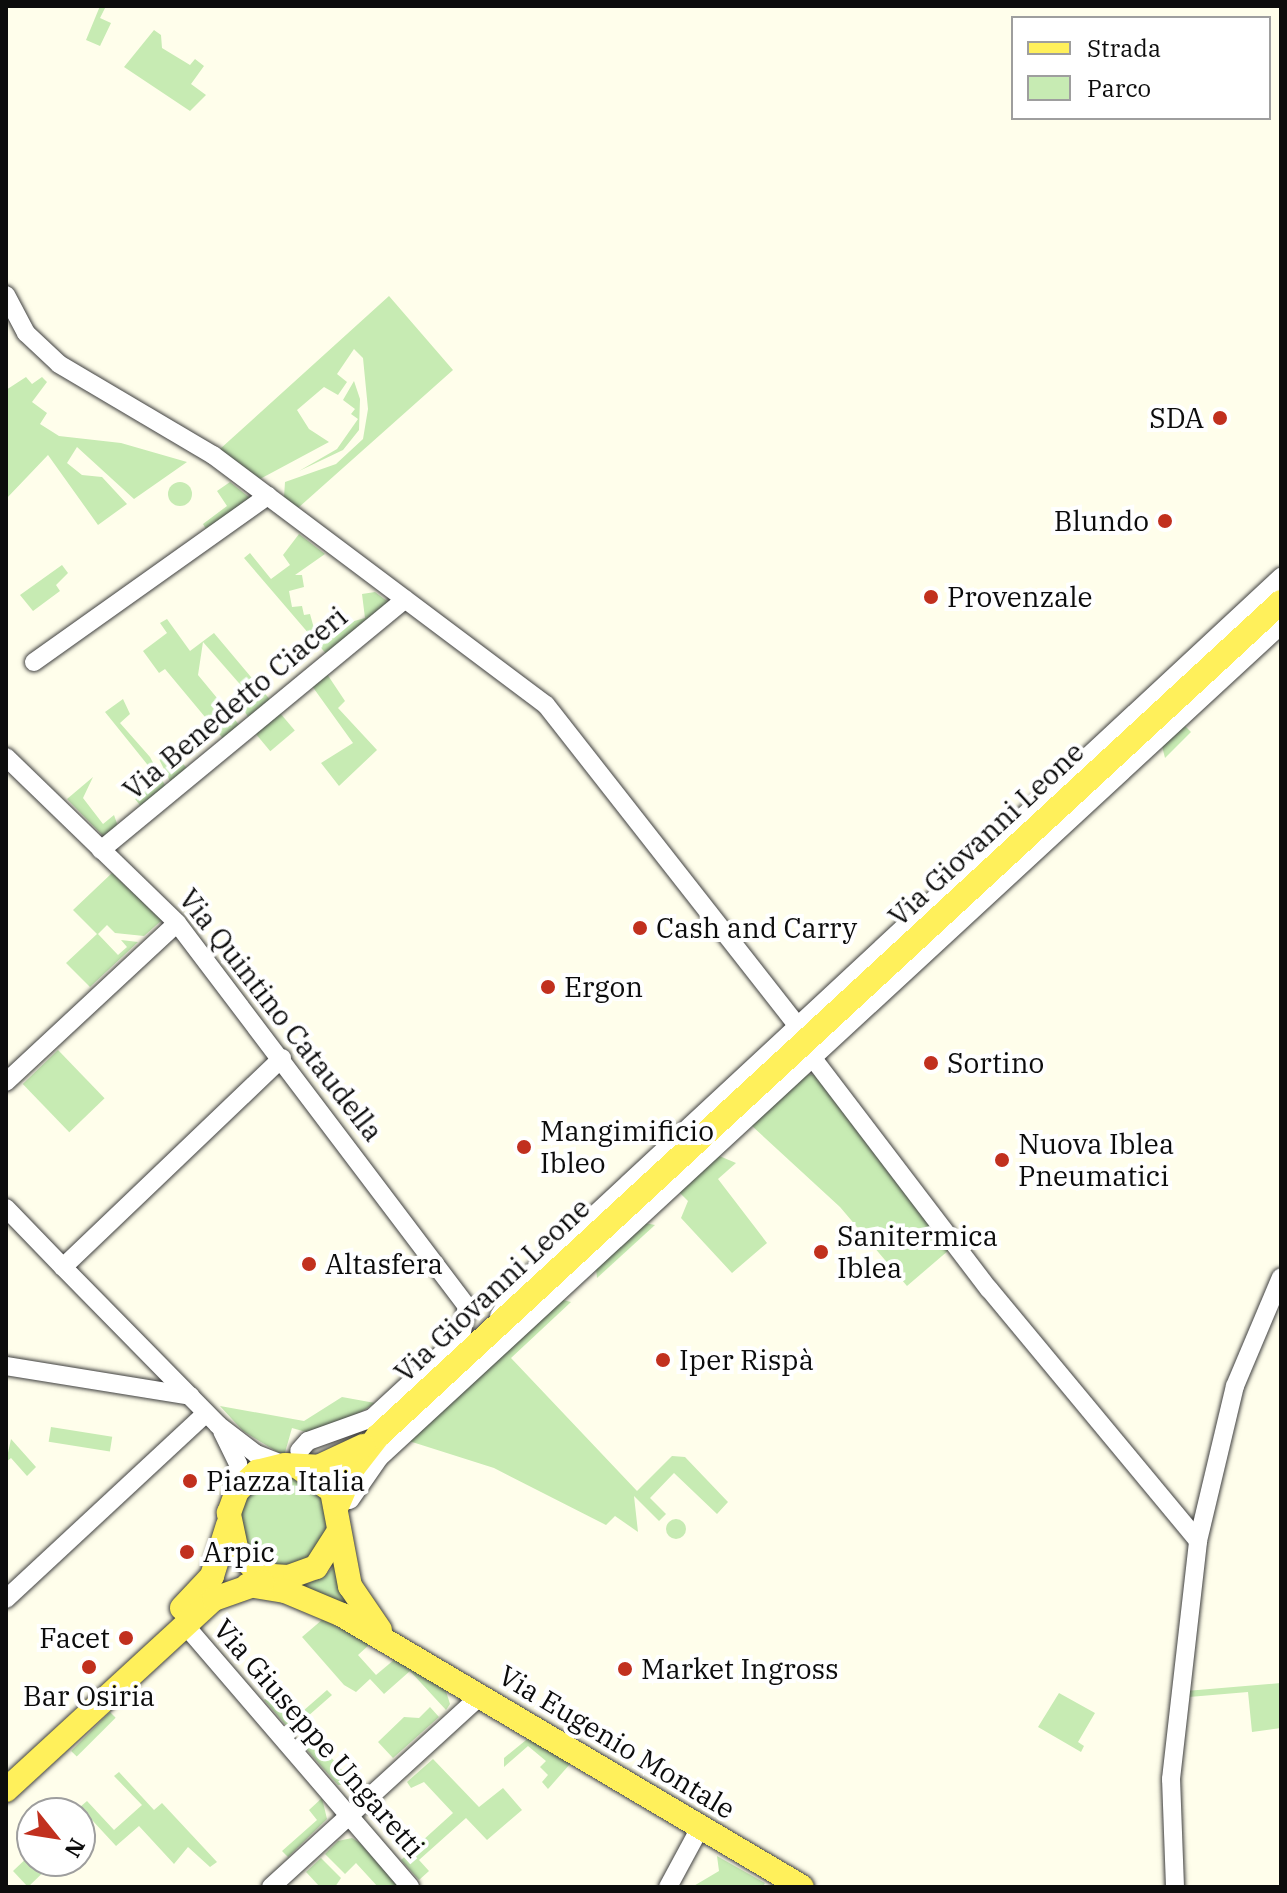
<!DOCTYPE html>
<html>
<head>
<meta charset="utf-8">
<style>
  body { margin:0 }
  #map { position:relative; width:1287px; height:1893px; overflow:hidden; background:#fffeeb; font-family:"IBM Plex Serif",serif }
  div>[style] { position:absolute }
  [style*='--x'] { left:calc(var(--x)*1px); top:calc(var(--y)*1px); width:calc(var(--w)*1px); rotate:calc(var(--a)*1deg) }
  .green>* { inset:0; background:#c7ebb3; transform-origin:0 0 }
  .round { border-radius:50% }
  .roads { filter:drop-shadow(0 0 2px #3f3f3f) drop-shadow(0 0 2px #3f3f3f) }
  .minor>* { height:18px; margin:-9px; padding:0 9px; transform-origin:9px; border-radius:9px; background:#fff }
  .major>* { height:24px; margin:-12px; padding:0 12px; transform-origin:12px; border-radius:12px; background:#fff05b }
  .dots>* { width:22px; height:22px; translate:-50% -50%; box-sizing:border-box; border:4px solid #fff; border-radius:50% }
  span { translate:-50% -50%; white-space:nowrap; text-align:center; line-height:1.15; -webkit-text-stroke:8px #fff; paint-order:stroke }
  .poi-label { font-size:28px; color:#0c0c0c }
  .right { translate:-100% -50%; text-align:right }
  .left { translate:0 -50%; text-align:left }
  .street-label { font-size:28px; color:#0c0c0c }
  .frame { position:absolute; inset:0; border:8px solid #0c0c0c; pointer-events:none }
  .legend { position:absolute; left:1011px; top:16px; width:260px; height:104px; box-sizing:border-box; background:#fff; border:2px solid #9e9e9e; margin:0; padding:10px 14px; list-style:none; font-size:24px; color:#0c0c0c }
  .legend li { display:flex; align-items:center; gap:16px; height:40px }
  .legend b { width:40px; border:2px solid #9e9e9e }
  .north { position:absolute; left:16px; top:1797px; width:80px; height:80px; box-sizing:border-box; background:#fff; border:2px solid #9e9e9e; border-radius:50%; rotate:120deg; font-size:22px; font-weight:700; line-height:32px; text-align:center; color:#0c0c0c }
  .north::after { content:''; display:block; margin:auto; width:28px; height:36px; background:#c1301e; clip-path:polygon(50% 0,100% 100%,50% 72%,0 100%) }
</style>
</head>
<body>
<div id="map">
  <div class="green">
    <i style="clip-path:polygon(100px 6px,106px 6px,100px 18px,111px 23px,100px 46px,86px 40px)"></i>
    <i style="clip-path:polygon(154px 30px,161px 35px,162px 48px,190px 65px,195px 59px,204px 66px,191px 84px,206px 95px,190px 111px,124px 67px)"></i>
    <i style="clip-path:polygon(389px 296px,453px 370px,298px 508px,284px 497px,285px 482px,336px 464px,363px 439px,368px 409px,363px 358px,354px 349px,337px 374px,347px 382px,338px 395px,324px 387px,297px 410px,309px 429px,329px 442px,260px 479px,220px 449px)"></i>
    <i style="clip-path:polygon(26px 377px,32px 384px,42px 377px,47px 382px,32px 402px,47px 413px,40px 424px,59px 436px,121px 443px,187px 462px,134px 499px,77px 447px,67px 463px,82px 475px,102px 477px,127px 504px,98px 525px,48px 455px,6px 499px,6px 390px)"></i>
    <i style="clip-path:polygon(354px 381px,360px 399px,359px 430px,343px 450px,299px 471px,337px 449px,358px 419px,351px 414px,355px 409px,343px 400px)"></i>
    <i class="round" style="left:168px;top:482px;width:24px;height:24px"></i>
    <i style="clip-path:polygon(230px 482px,250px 498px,206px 529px,203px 524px,227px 506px,217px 491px)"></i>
    <i style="clip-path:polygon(299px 534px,325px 554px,295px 575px,302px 575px,304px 587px,289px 591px,292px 607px,302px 606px,304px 615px,310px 614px,315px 632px,365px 618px,362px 594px,375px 592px,391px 604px,328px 656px,244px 558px,250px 553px,271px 579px,290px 565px,283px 555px)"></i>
    <i style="clip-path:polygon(62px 565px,68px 573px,56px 585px,60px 591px,33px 611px,20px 595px)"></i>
    <i style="clip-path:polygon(167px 619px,190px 651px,214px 633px,272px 702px,250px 720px,245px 712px,245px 690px,203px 642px,198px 675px,241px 727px,225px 741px,165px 669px,159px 673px,143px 651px,167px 633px,160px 623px)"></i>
    <i style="clip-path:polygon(327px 674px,345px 701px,338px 708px,377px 750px,339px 786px,321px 763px,353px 743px,312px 686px)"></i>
    <i style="clip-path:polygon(123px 699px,130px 714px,120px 723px,150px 757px,167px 789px,143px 809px,135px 799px,159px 779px,105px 712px)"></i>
    <i style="left:280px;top:713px;width:23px;height:32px;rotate:50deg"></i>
    <i style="clip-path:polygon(1184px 725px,1191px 732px,1165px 758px,1162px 746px)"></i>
    <i style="clip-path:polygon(167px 744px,189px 771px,172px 785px,156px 753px)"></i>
    <i style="clip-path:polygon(93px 777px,83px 798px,103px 824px,114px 815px,119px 829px,106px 839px,67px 799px)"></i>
    <i style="clip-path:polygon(112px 873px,162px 920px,144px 936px,115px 933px,107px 925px,98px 934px,118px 955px,127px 947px,121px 940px,138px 942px,90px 987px,66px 963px,97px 934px,73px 910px)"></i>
    <i style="left:58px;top:1050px;width:67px;height:49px;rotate:46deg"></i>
    <i style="clip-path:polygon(805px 1074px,817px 1075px,949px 1250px,907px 1286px,840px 1207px,751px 1125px)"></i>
    <i style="clip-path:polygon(717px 1155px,736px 1163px,718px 1179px,767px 1243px,732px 1273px,681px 1218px,688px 1201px,679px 1192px)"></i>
    <i style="clip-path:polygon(645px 1223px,655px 1225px,597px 1278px,596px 1268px)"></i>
    <i style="clip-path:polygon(563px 1300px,571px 1302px,511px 1358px,637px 1491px,672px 1456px,685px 1457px,728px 1502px,717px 1514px,674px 1473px,650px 1498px,666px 1514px,659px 1521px,634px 1496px,638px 1532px,615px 1516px,606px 1525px,494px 1468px,409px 1441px)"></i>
    <i style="clip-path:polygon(342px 1397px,375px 1403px,352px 1418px,306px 1432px,292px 1428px,284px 1456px,243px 1431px,220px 1406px,304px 1421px)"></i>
    <i style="left:51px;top:1427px;width:62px;height:15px;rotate:9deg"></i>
    <i style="clip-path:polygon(11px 1439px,36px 1467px,27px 1476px,11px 1458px,6px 1462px)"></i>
    <i class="round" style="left:239px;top:1475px;width:90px;height:90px"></i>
    <i class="round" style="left:666px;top:1519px;width:20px;height:20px"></i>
    <i style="clip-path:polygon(337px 1564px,351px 1607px,300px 1586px,322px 1578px)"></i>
    <i style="clip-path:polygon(323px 1619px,370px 1644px,358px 1655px,376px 1675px,395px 1659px,445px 1688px,450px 1704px,446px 1710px,410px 1671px,384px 1694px,370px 1679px,356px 1692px,344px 1685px,302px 1637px)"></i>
    <i style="clip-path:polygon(1281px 1683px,1281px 1728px,1252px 1732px,1248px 1692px,1189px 1697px,1185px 1711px,1186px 1691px)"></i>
    <i style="clip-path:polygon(327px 1690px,332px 1695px,291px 1731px,264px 1700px,272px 1693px,295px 1718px)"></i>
    <i style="clip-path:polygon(1059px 1693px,1095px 1713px,1078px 1742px,1084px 1746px,1081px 1752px,1038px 1727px)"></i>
    <i style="clip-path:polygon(430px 1707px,439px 1717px,393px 1758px,378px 1742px,404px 1717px,419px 1718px)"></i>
    <i style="left:110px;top:1712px;width:8px;height:55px;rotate:45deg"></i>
    <i style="clip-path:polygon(307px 1732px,329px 1755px,354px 1784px,338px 1785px,298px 1740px)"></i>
    <i style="clip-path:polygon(531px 1736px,570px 1764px,548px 1789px,542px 1782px,548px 1775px,540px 1767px,546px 1761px,528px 1746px,504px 1767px,504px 1758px)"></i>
    <i style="clip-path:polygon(433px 1759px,479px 1807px,503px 1788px,522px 1810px,487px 1840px,466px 1818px,419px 1860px,429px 1871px,419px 1880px,401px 1860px,453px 1813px,424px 1782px,411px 1788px,407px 1782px)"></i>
    <i style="clip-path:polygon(119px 1772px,154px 1810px,162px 1803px,217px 1862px,210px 1867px,188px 1847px,174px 1864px,139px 1826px,116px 1846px,80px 1807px,87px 1801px,114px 1830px,142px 1805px,114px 1776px)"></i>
    <i style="clip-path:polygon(322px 1798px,327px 1819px,288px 1857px,282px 1851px,317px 1820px,309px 1810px)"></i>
    <i style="clip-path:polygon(352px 1838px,360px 1843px,399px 1887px,378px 1887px,356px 1863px,345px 1874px,325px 1854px,338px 1841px)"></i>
    <i style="clip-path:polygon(32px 1853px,32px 1861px,54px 1862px,28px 1887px,13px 1871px)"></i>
    <i style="clip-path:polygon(717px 1856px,765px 1883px,763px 1887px,692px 1887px,719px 1871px)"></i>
    <i style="clip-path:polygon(321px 1858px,341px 1878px,335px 1887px,320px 1887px,306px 1872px)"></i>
  </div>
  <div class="roads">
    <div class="minor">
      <i style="--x:6;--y:295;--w:43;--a:62.2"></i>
      <i style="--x:26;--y:333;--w:45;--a:43.2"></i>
      <i style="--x:59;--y:364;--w:179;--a:30.6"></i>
      <i style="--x:213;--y:455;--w:416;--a:36.9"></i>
      <i style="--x:546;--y:705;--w:407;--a:51.9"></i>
      <i style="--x:34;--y:662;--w:287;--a:-35.4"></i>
      <i style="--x:6;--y:757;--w:238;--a:44.1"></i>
      <i style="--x:177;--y:923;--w:480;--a:52.9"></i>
      <i style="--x:467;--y:1306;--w:31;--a:101"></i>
      <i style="--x:461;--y:1336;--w:121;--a:137.3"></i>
      <i style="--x:372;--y:1418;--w:68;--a:160.2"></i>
      <i style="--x:308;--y:1441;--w:13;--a:132"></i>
      <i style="--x:101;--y:850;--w:394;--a:-39.5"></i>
      <i style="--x:812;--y:1057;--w:292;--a:52.7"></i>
      <i style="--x:989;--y:1289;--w:327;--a:50.3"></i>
      <i style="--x:282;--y:1058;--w:303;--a:136.3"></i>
      <i style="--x:63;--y:1267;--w:221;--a:45.5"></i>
      <i style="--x:218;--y:1425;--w:48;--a:37.3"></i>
      <i style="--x:256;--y:1454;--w:31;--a:21"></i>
      <i style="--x:6;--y:1082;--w:233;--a:-42.9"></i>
      <i style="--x:6;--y:1208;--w:82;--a:46"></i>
      <i style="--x:499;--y:1316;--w:38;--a:-57"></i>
      <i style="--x:520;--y:1284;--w:1039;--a:-42.89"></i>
      <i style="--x:6;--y:1366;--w:187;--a:9.2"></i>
      <i style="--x:222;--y:1431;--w:37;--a:64"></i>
      <i style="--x:238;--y:1464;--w:27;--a:92"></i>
      <i style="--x:350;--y:1500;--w:51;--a:-55.4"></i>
      <i style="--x:379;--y:1458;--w:1228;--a:-42.72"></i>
      <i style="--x:6;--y:1599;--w:273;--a:-42.9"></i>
      <i style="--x:185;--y:1625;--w:345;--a:49.3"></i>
      <i style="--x:271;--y:1887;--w:285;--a:-42.4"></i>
      <i style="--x:668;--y:1887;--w:69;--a:-61.6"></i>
      <i style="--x:1175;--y:1887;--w:108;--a:-92.1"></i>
      <i style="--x:1171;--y:1779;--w:240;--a:-83.5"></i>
      <i style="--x:1198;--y:1541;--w:159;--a:-76.6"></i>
      <i style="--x:1235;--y:1386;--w:118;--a:-67.1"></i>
    </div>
    <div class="major">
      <i style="--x:298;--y:1467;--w:42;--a:35.2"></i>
      <i style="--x:332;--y:1491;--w:97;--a:79.3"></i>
      <i style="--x:350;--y:1586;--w:53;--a:55.7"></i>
      <i style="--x:338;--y:1504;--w:39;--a:-67"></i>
      <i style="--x:353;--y:1468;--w:41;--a:-52"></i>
      <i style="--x:378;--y:1436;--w:1229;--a:-42.73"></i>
      <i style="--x:339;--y:1531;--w:43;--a:122.6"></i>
      <i style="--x:316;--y:1567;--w:30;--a:160"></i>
      <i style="--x:288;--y:1577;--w:16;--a:-176"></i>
      <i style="--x:272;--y:1576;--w:16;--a:-162"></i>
      <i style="--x:257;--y:1571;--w:28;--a:-136"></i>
      <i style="--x:237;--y:1552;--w:40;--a:-102"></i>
      <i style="--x:229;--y:1513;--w:23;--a:-70"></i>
      <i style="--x:237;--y:1491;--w:28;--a:-44"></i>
      <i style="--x:257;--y:1472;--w:29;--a:-14"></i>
      <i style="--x:285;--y:1465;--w:33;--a:3"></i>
      <i style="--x:318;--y:1467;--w:50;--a:-25"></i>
      <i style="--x:248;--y:1585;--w:37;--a:9"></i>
      <i style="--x:285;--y:1591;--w:62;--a:22.8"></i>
      <i style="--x:342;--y:1615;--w:534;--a:30.6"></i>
      <i style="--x:182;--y:1608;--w:44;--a:-46.8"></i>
      <i style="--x:212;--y:1576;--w:53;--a:-72.6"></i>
      <i style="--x:6;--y:1790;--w:282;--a:-42.6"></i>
      <i style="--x:214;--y:1599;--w:51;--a:-19.5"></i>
    </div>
  </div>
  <div class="dots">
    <i style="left:1220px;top:418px;background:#c1301e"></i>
    <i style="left:1165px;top:521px;background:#c1301e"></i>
    <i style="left:931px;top:597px;background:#c1301e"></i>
    <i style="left:640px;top:928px;background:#c1301e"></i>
    <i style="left:548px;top:987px;background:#c1301e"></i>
    <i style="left:931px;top:1063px;background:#c1301e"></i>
    <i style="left:524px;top:1147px;background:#c1301e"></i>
    <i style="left:1002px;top:1160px;background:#c1301e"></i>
    <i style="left:821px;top:1252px;background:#c1301e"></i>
    <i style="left:309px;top:1264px;background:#c1301e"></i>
    <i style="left:663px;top:1360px;background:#c1301e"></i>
    <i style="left:190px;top:1481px;background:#c1301e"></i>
    <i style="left:187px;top:1552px;background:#c1301e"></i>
    <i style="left:126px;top:1638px;background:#c1301e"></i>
    <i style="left:89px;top:1667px;background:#c1301e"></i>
    <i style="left:625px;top:1669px;background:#c1301e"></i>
  </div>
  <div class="poi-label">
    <span class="right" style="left:1204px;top:418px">SDA</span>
    <span class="right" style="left:1149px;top:521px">Blundo</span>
    <span class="left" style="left:947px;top:597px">Provenzale</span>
    <span class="left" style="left:656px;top:928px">Cash and Carry</span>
    <span class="left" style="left:564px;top:987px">Ergon</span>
    <span class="left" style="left:947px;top:1063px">Sortino</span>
    <span class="left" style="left:540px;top:1147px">Mangimificio<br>Ibleo</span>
    <span class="left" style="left:1018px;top:1160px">Nuova Iblea<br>Pneumatici</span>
    <span class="left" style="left:837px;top:1252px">Sanitermica<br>Iblea</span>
    <span class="left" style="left:325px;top:1264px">Altasfera</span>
    <span class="left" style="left:679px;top:1360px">Iper Rispà</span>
    <span class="left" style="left:206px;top:1481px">Piazza Italia</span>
    <span class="left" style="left:203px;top:1552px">Arpic</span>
    <span class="right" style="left:110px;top:1638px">Facet</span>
    <span class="left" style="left:641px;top:1669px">Market Ingross</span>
    <span style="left:89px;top:1696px">Bar Osiria</span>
  </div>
  <div class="street-label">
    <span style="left:235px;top:703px;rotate:-40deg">Via Benedetto Ciaceri</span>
    <span style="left:986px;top:834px;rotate:-43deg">Via Giovanni Leone</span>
    <span style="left:281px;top:1015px;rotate:52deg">Via Quintino Cataudella</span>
    <span style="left:492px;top:1290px;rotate:-43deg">Via Giovanni Leone</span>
    <span style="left:319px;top:1738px;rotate:49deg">Via Giuseppe Ungaretti</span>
    <span style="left:617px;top:1742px;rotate:31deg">Via Eugenio Montale</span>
  </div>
  <div class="frame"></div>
  <ul class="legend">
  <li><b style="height:10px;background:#fff05b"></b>Strada</li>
  <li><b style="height:22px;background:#c7ebb3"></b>Parco</li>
  </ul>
  <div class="north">N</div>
</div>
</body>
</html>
